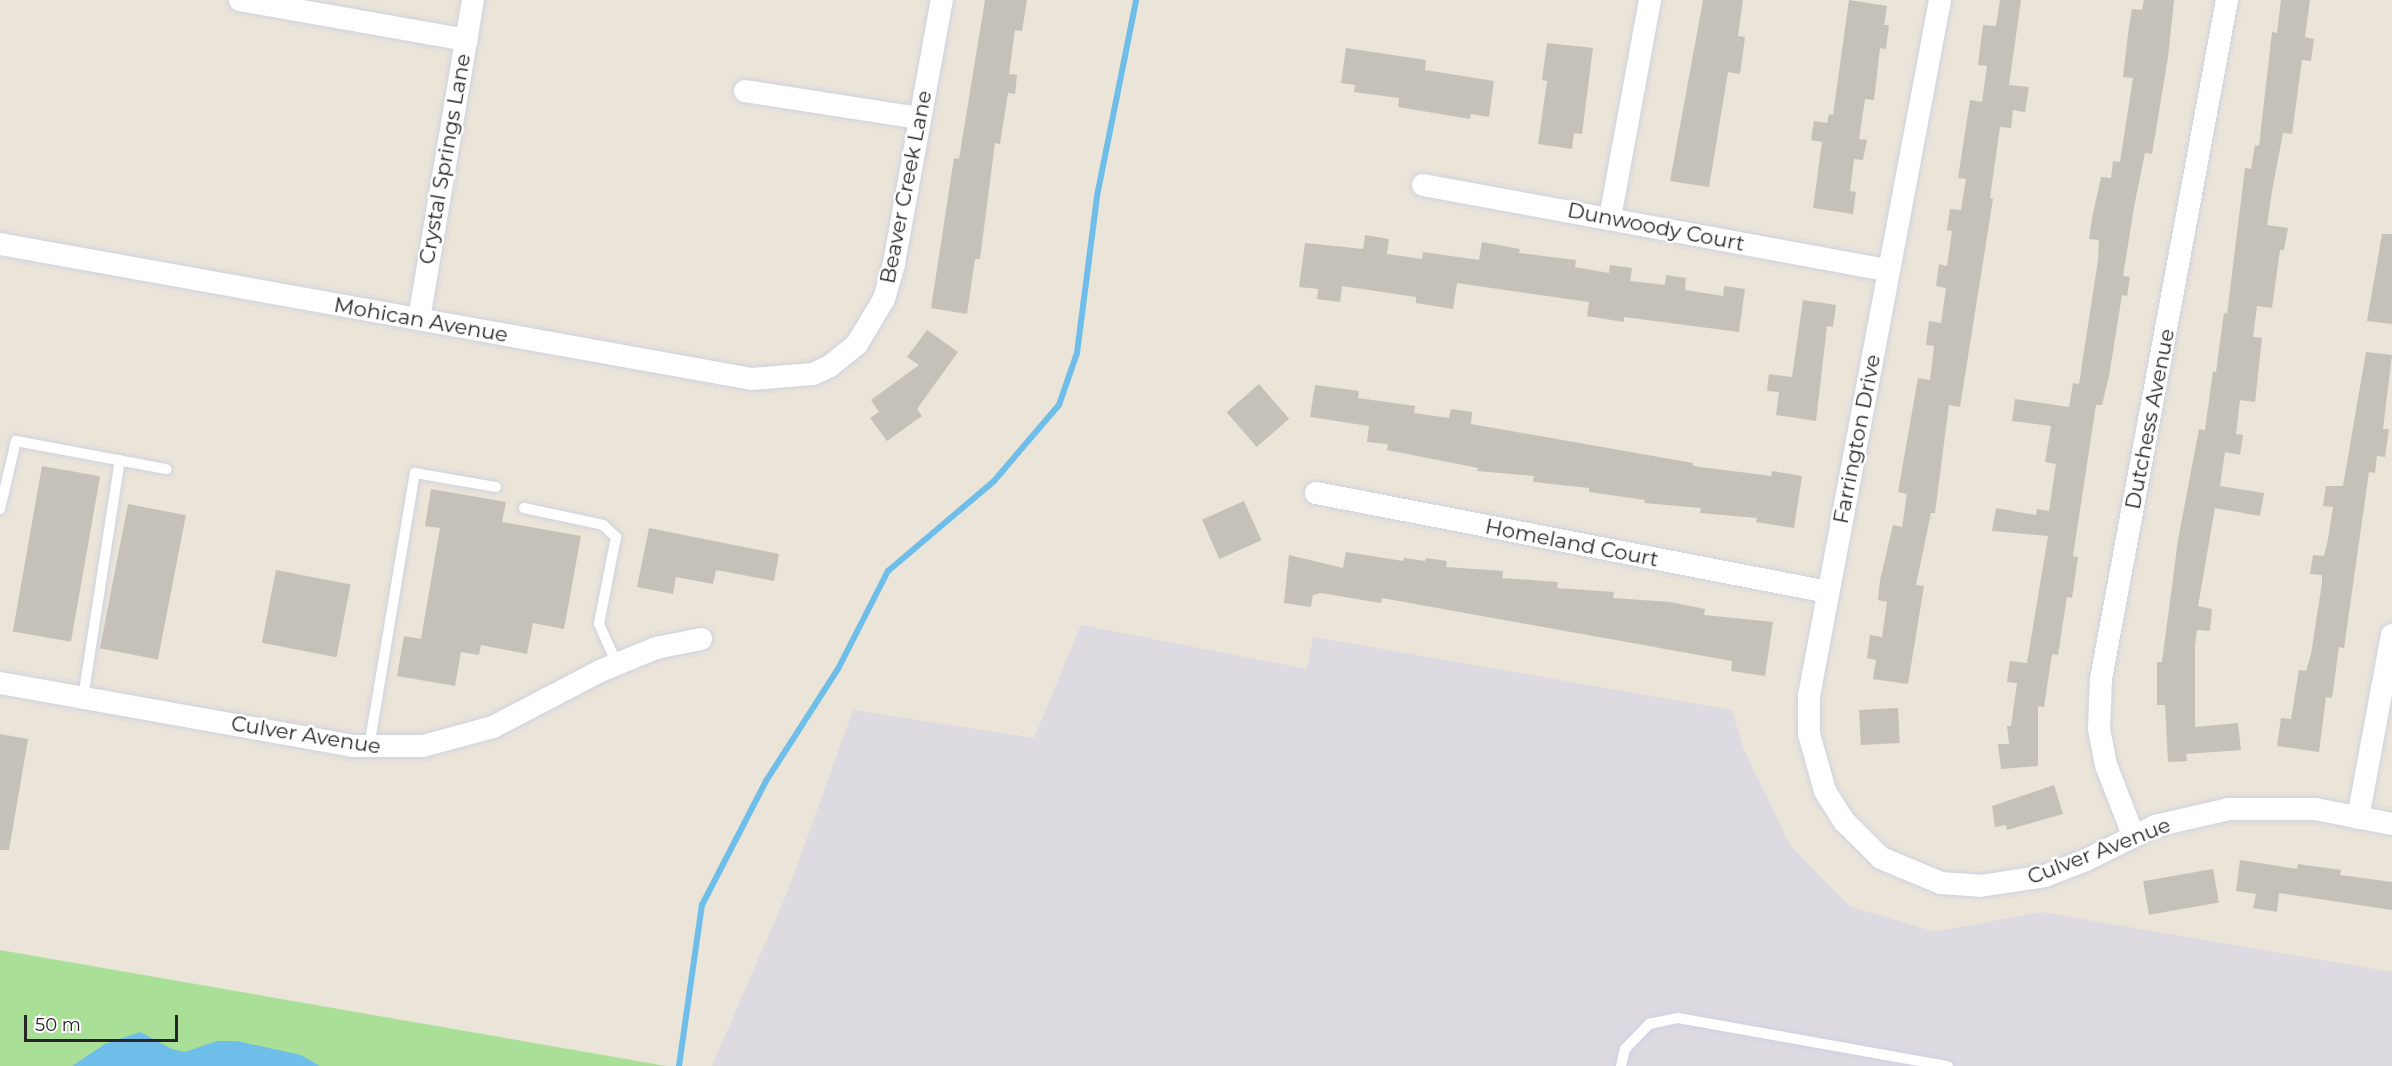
<!DOCTYPE html>
<html>
<head>
<meta charset="utf-8">
<style>
  body { margin:0 }
  #map { position:relative; width:2392px; height:1066px; overflow:hidden; background:#eae4d9; font-family:Montserrat,sans-serif }
  div>[style] { position:absolute }
  [style*='--x'] { left:calc(var(--x)*1px); top:calc(var(--y)*1px); width:calc(var(--w)*1px); rotate:calc(var(--a)*1deg) }
  .industrial>* { inset:0; background:#dddae2 }
  .green>* { inset:0; background:#a9df97 }
  .water>* { inset:0; background:#6fbee9 }
  .stream>* { height:6px; margin:-3px; padding:0 3px; transform-origin:3px; border-radius:3px; background:#6fbee9 }
  .building>* { inset:0; background:#c5c1b9; transform-origin:0 0 }
  .roads { filter:drop-shadow(0 0 2px #cfd1e0) drop-shadow(0 0 2px #cfd1e0) }
  .lane>* { height:10px; margin:-5px; padding:0 5px; transform-origin:5px; border-radius:5px; background:#fff }
  .street>* { height:22px; margin:-11px; padding:0 11px; transform-origin:11px; border-radius:11px; background:#fff }
  span { translate:-50% -50%; white-space:nowrap; text-align:center; line-height:1.15; -webkit-text-stroke:5px #fff; paint-order:stroke }
  .street-label { font-size:21px; color:#272727 }
  .scale { position:absolute; left:24px; top:1015px; width:154px; height:27px; box-sizing:border-box; border:3px solid #272727; border-top:0; padding-left:8px; font-size:18px; line-height:21px; white-space:nowrap; color:#272727; -webkit-text-stroke:4px #fff; paint-order:stroke }
</style>
</head>
<body>
<div id="map">
  <div class="industrial">
    <i style="clip-path:polygon(1081px 625px,1307px 669px,1313px 637px,1732px 710px,1744px 750px,1790px 845px,1849px 906px,1935px 932px,2041px 912px,2392px 972px,2392px 1066px,712px 1066px,789px 888px,853px 710px,1034px 738px)"></i>
  </div>
  <div class="green">
    <i style="clip-path:polygon(0 950px,666px 1066px,0 1066px)"></i>
  </div>
  <div class="water">
    <i style="clip-path:polygon(140px 1032px,172px 1049px,185px 1052px,217px 1041px,237px 1041px,301px 1055px,320px 1066px,72px 1066px,105px 1044px)"></i>
  </div>
  <div class="stream">
    <i style="--x:679;--y:1066;--w:163;--a:-81.9"></i>
    <i style="--x:702;--y:905;--w:140;--a:-62.7"></i>
    <i style="--x:766;--y:781;--w:133;--a:-57.3"></i>
    <i style="--x:838;--y:669;--w:110;--a:-63"></i>
    <i style="--x:888;--y:571;--w:139;--a:-40.3"></i>
    <i style="--x:994;--y:481;--w:100;--a:-49.5"></i>
    <i style="--x:1059;--y:405;--w:55;--a:-70.9"></i>
    <i style="--x:1077;--y:353;--w:158;--a:-82.7"></i>
    <i style="--x:1097;--y:196;--w:200;--a:-78.7"></i>
  </div>
  <div class="building">
    <i style="clip-path:polygon(985px 0,1027px 0,1022px 31px,1015px 30px,1009px 74px,1017px 75px,1015px 94px,1008px 93px,1000px 144px,995px 143px,980px 259px,975px 259px,967px 314px,931px 308px,954px 158px,959px 159px)"></i>
    <i style="clip-path:polygon(1703px 0,1743px 0,1738px 36px,1745px 37px,1740px 74px,1728px 72px,1709px 187px,1670px 181px)"></i>
    <i style="clip-path:polygon(1849px 0,1887px 6px,1884px 25px,1889px 25px,1886px 49px,1880px 48px,1874px 100px,1865px 99px,1859px 139px,1867px 140px,1863px 160px,1854px 159px,1850px 191px,1856px 192px,1853px 214px,1813px 208px,1822px 142px,1811px 140px,1814px 121px,1827px 123px,1829px 114px,1833px 115px)"></i>
    <i style="clip-path:polygon(2000px 0,2021px 0,2009px 85px,2029px 87px,2025px 112px,2013px 110px,2011px 128px,2000px 127px,1990px 198px,1993px 199px,1960px 407px,1949px 405px,1935px 513px,1931px 513px,1916px 585px,1924px 586px,1908px 684px,1873px 679px,1876px 660px,1867px 658px,1870px 635px,1882px 637px,1887px 602px,1878px 600px,1880px 580px,1893px 525px,1902px 527px,1907px 494px,1898px 492px,1918px 378px,1930px 380px,1934px 346px,1926px 345px,1929px 321px,1941px 323px,1946px 288px,1936px 286px,1939px 264px,1947px 266px,1952px 231px,1947px 230px,1950px 209px,1961px 210px,1966px 179px,1958px 178px,1970px 100px,1982px 102px,1987px 66px,1978px 65px,1983px 25px,1996px 26px)"></i>
    <i style="clip-path:polygon(2144px 0,2174px 0,2168px 57px,2152px 154px,2145px 153px,2134px 207px,2123px 276px,2130px 277px,2127px 296px,2122px 295px,2109px 376px,2102px 405px,2096px 405px,2073px 556px,2078px 557px,2072px 598px,2067px 597px,2058px 655px,2052px 654px,2044px 707px,2038px 706px,2038px 766px,2001px 769px,1998px 744px,2009px 744px,2007px 726px,2011px 726px,2017px 683px,2007px 682px,2010px 661px,2027px 663px,2048px 536px,1992px 531px,1996px 508px,2036px 515px,2037px 509px,2049px 511px,2056px 464px,2045px 462px,2051px 426px,2012px 421px,2015px 399px,2069px 407px,2073px 383px,2079px 384px,2098px 260px,2099px 240px,2089px 239px,2092px 218px,2101px 177px,2111px 178px,2113px 161px,2120px 162px,2133px 78px,2123px 77px,2128px 34px,2132px 9px,2142px 10px)"></i>
    <i style="clip-path:polygon(2281px 0,2310px 0,2305px 37px,2314px 39px,2311px 61px,2302px 60px,2292px 134px,2283px 133px,2272px 191px,2267px 225px,2288px 228px,2284px 250px,2280px 250px,2272px 308px,2257px 306px,2253px 337px,2262px 338px,2255px 402px,2240px 400px,2236px 434px,2243px 435px,2240px 455px,2225px 452px,2220px 486px,2264px 493px,2260px 516px,2215px 508px,2198px 606px,2212px 609px,2210px 631px,2197px 630px,2195px 646px,2195px 727px,2238px 723px,2241px 750px,2186px 754px,2187px 761px,2168px 762px,2165px 705px,2157px 705px,2157px 662px,2162px 662px,2178px 540px,2199px 429px,2205px 430px,2213px 371px,2216px 372px,2224px 313px,2227px 314px,2245px 168px,2251px 169px,2255px 145px,2259px 146px,2272px 32px,2277px 33px)"></i>
    <i style="clip-path:polygon(1547px 43px,1593px 48px,1582px 134px,1574px 133px,1572px 149px,1538px 144px,1547px 81px,1542px 80px)"></i>
    <i style="clip-path:polygon(1346px 48px,1426px 60px,1425px 70px,1494px 81px,1489px 117px,1471px 114px,1470px 119px,1398px 107px,1399px 98px,1354px 92px,1355px 85px,1341px 83px)"></i>
    <i style="clip-path:polygon(2382px 234px,2392px 234px,2392px 324px,2367px 321px)"></i>
    <i style="clip-path:polygon(1365px 235px,1389px 239px,1387px 254px,1422px 259px,1423px 252px,1479px 260px,1482px 242px,1520px 249px,1519px 253px,1576px 260px,1575px 267px,1609px 273px,1610px 265px,1632px 268px,1630px 281px,1665px 285px,1666px 275px,1686px 278px,1685px 290px,1723px 296px,1724px 286px,1745px 289px,1739px 332px,1624px 317px,1624px 322px,1587px 316px,1589px 302px,1457px 283px,1453px 309px,1416px 303px,1416px 297px,1342px 286px,1340px 302px,1317px 299px,1318px 289px,1299px 287px,1305px 243px,1363px 249px)"></i>
    <i style="clip-path:polygon(1803px 300px,1836px 305px,1833px 327px,1827px 326px,1816px 421px,1776px 415px,1779px 392px,1767px 391px,1769px 374px,1792px 377px)"></i>
    <i style="clip-path:polygon(927px 330px,958px 352px,917px 409px,922px 416px,887px 441px,870px 418px,879px 412px,871px 400px,919px 365px,907px 357px)"></i>
    <i style="clip-path:polygon(2366px 352px,2392px 355px,2383px 429px,2389px 429px,2385px 457px,2377px 456px,2375px 473px,2369px 472px,2344px 648px,2339px 647px,2332px 698px,2326px 697px,2319px 752px,2277px 746px,2281px 718px,2291px 719px,2299px 670px,2306px 671px,2311px 654px,2322px 583px,2322px 575px,2310px 574px,2313px 555px,2324px 556px,2328px 539px,2333px 507px,2323px 506px,2326px 486px,2343px 486px)"></i>
    <i style="left:1259px;top:384px;width:46px;height:43px;rotate:49deg"></i>
    <i style="clip-path:polygon(1315px 385px,1359px 391px,1358px 398px,1415px 406px,1414px 413px,1449px 418px,1451px 409px,1472px 412px,1471px 424px,1693px 463px,1693px 466px,1771px 476px,1772px 471px,1802px 476px,1794px 528px,1756px 522px,1757px 518px,1700px 513px,1701px 508px,1644px 503px,1645px 500px,1589px 492px,1589px 488px,1533px 482px,1534px 476px,1477px 471px,1478px 468px,1387px 450px,1388px 444px,1367px 442px,1369px 426px,1310px 417px)"></i>
    <i style="left:42px;top:466px;width:59px;height:168px;rotate:10deg"></i>
    <i style="clip-path:polygon(431px 489px,506px 502px,502px 522px,581px 536px,564px 629px,533px 623px,527px 654px,481px 645px,479px 655px,461px 652px,455px 686px,397px 676px,404px 636px,421px 639px,440px 528px,425px 526px)"></i>
    <i style="left:1244px;top:501px;width:43px;height:46px;rotate:66deg"></i>
    <i style="left:128px;top:504px;width:59px;height:147px;rotate:11deg"></i>
    <i style="clip-path:polygon(649px 528px,779px 554px,774px 581px,716px 570px,713px 584px,676px 577px,673px 594px,637px 587px)"></i>
    <i style="clip-path:polygon(1346px 552px,1403px 561px,1404px 558px,1425px 561px,1426px 558px,1447px 561px,1446px 567px,1503px 571px,1502px 578px,1558px 582px,1557px 588px,1614px 592px,1613px 598px,1670px 602px,1705px 609px,1704px 615px,1773px 622px,1765px 676px,1731px 671px,1732px 661px,1382px 598px,1381px 603px,1321px 593px,1313px 595px,1311px 607px,1284px 603px,1289px 555px,1343px 568px)"></i>
    <i style="left:276px;top:570px;width:76px;height:74px;rotate:11deg"></i>
    <i style="left:1898px;top:708px;width:35px;height:39px;rotate:87deg"></i>
    <i style="clip-path:polygon(0 734px,28px 739px,9px 850px,0 850px)"></i>
    <i style="clip-path:polygon(2054px 785px,2063px 814px,2007px 830px,2006px 825px,1995px 827px,1992px 806px)"></i>
    <i style="clip-path:polygon(2240px 860px,2297px 869px,2298px 864px,2341px 870px,2340px 875px,2392px 882px,2392px 910px,2279px 893px,2277px 912px,2253px 908px,2256px 894px,2236px 891px)"></i>
    <i style="left:2213px;top:869px;width:34px;height:71px;rotate:80deg"></i>
  </div>
  <div class="roads">
    <div class="lane">
      <i style="--x:524;--y:508;--w:81;--a:12.1"></i>
      <i style="--x:603;--y:525;--w:18;--a:43"></i>
      <i style="--x:616;--y:537;--w:89;--a:101.1"></i>
      <i style="--x:599;--y:624;--w:44;--a:65.8"></i>
      <i style="--x:0;--y:509;--w:70;--a:-76.8"></i>
      <i style="--x:16;--y:441;--w:153;--a:10.6"></i>
      <i style="--x:83;--y:698;--w:241;--a:-81.2"></i>
      <i style="--x:369;--y:747;--w:278;--a:-80.5"></i>
      <i style="--x:415;--y:473;--w:82;--a:9.8"></i>
      <i style="--x:1621;--y:1066;--w:17;--a:-77"></i>
      <i style="--x:1625;--y:1049;--w:35;--a:-46"></i>
      <i style="--x:1649;--y:1024;--w:30;--a:-12"></i>
      <i style="--x:1678;--y:1018;--w:274;--a:10.1"></i>
    </div>
    <div class="street">
      <i style="--x:240;--y:0;--w:230;--a:10"></i>
      <i style="--x:1940;--y:0;--w:708;--a:100.66"></i>
      <i style="--x:1809;--y:696;--w:38;--a:90"></i>
      <i style="--x:1809;--y:734;--w:59;--a:74.3"></i>
      <i style="--x:1825;--y:791;--w:36;--a:58"></i>
      <i style="--x:1844;--y:821;--w:52;--a:45"></i>
      <i style="--x:1881;--y:858;--w:65;--a:22.6"></i>
      <i style="--x:1941;--y:883;--w:39;--a:4"></i>
      <i style="--x:1980;--y:886;--w:66;--a:-8.7"></i>
      <i style="--x:2045;--y:876;--w:44;--a:-21.3"></i>
      <i style="--x:2086;--y:860;--w:77;--a:-26.2"></i>
      <i style="--x:2155;--y:826;--w:76;--a:-12.9"></i>
      <i style="--x:2229;--y:809;--w:86;--a:0"></i>
      <i style="--x:2315;--y:809;--w:78;--a:11"></i>
      <i style="--x:745;--y:91;--w:177;--a:8.8"></i>
      <i style="--x:1423;--y:185;--w:473;--a:10.4"></i>
      <i style="--x:1610;--y:218;--w:222;--a:-79.6"></i>
      <i style="--x:0;--y:244;--w:764;--a:10.18"></i>
      <i style="--x:752;--y:379;--w:61;--a:-4.7"></i>
      <i style="--x:813;--y:374;--w:19;--a:-25"></i>
      <i style="--x:830;--y:366;--w:35;--a:-39"></i>
      <i style="--x:857;--y:344;--w:52;--a:-59"></i>
      <i style="--x:884;--y:299;--w:37;--a:-74"></i>
      <i style="--x:894;--y:263;--w:267;--a:-79.7"></i>
      <i style="--x:419;--y:319;--w:324;--a:-80.4"></i>
      <i style="--x:1316;--y:493;--w:521;--a:10.94"></i>
      <i style="--x:0;--y:683;--w:360;--a:10.1"></i>
      <i style="--x:354;--y:746;--w:69;--a:0"></i>
      <i style="--x:423;--y:746;--w:73;--a:-15.2"></i>
      <i style="--x:493;--y:727;--w:121;--a:-27.6"></i>
      <i style="--x:600;--y:671;--w:61;--a:-22.3"></i>
      <i style="--x:656;--y:648;--w:46;--a:-11.3"></i>
      <i style="--x:2358;--y:818;--w:186;--a:-79.5"></i>
      <i style="--x:2133;--y:835;--w:75;--a:-111.1"></i>
      <i style="--x:2106;--y:765;--w:38;--a:-101"></i>
      <i style="--x:2099;--y:728;--w:49;--a:-87.7"></i>
      <i style="--x:2101;--y:679;--w:691;--a:-79.49"></i>
    </div>
  </div>
  <div class="street-label">
    <span style="left:445px;top:159px;rotate:-80deg">Crystal Springs Lane</span>
    <span style="left:906px;top:187px;rotate:-79deg">Beaver Creek Lane</span>
    <span style="left:1656px;top:227px;rotate:11deg">Dunwoody Court</span>
    <span style="left:421px;top:320px;rotate:10deg">Mohican Avenue</span>
    <span style="left:2150px;top:419px;rotate:-79deg">Dutchess Avenue</span>
    <span style="left:1857px;top:439px;rotate:-79deg">Farrington Drive</span>
    <span style="left:1572px;top:543px;rotate:11deg">Homeland Court</span>
    <span style="left:306px;top:735px;rotate:9deg">Culver Avenue</span>
    <span style="left:2099px;top:851px;rotate:-21deg">Culver Avenue</span>
  </div>
  <div class="scale">50 m</div>
</div>
</body>
</html>
